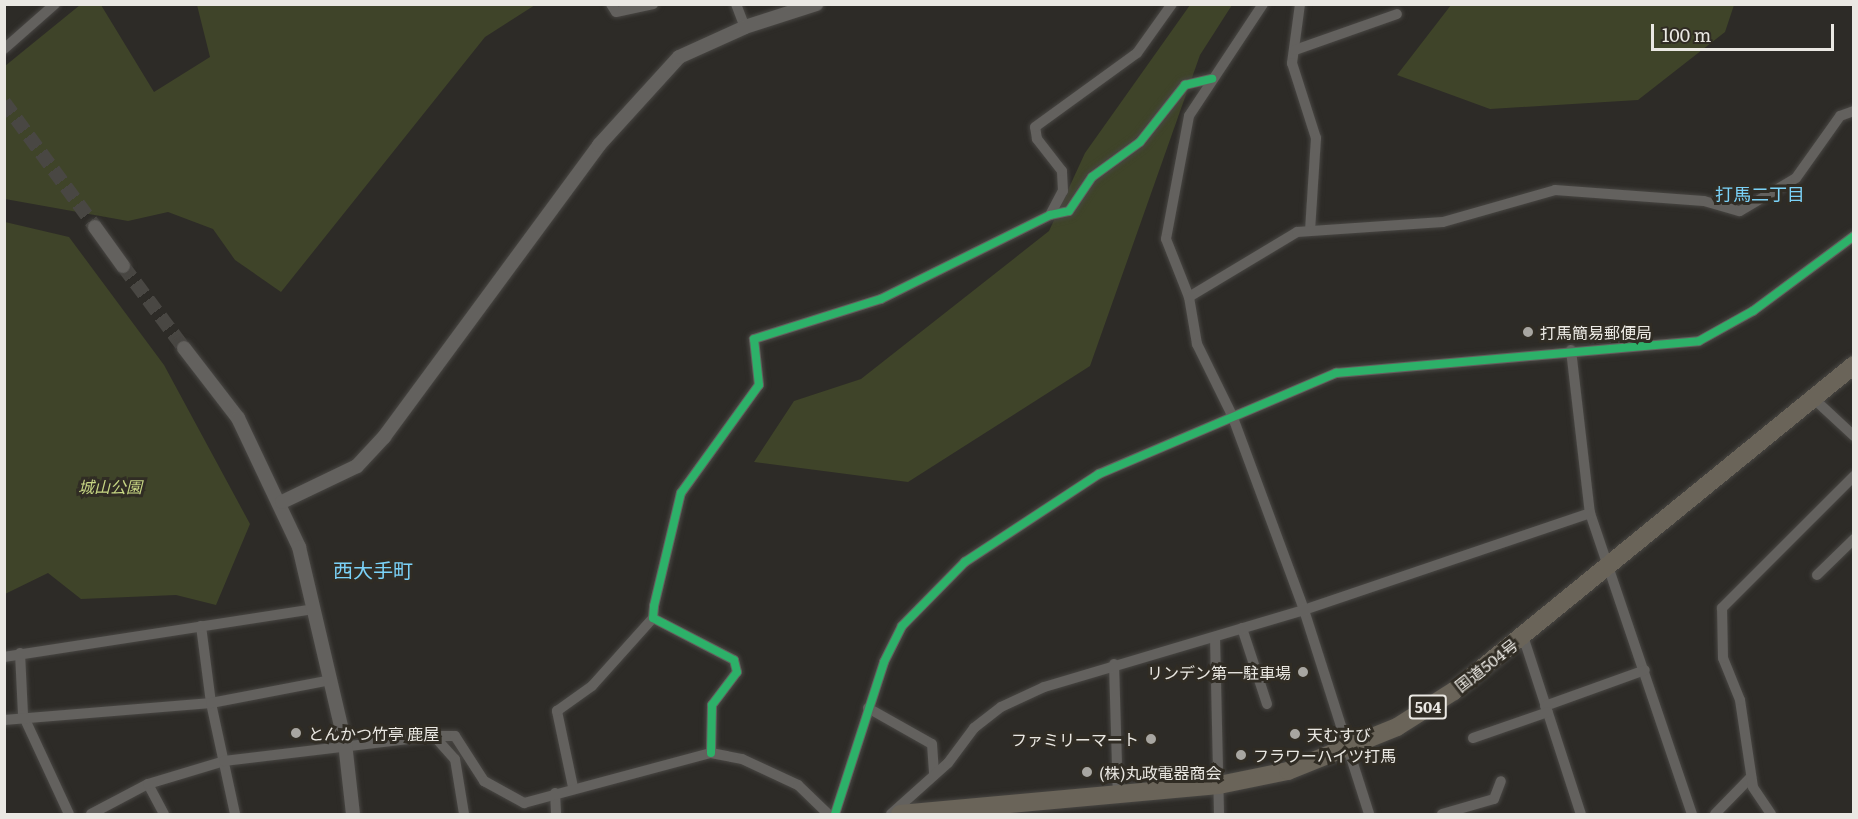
<!DOCTYPE html>
<html>
<head>
<meta charset="utf-8">
<style>
  body { margin:0 }
  #map { position:relative; width:1858px; height:819px; overflow:hidden; background:#2d2b27; font-family:Literata,"Noto Sans JP",serif }
  div>[style] { position:absolute }
  [style*='--x'] { left:calc(var(--x)*1px); top:calc(var(--y)*1px); width:calc(var(--w)*1px); rotate:calc(var(--a)*1deg) }
  .green>* { inset:0; background:#3f4429 }
  .tertiary-tunnel>* { height:14px; margin-top:-7px; transform-origin:0; background:repeating-linear-gradient(90deg,#494743 0 14px,transparent 0 21px) }
  .roads { filter:drop-shadow(0 0 2px #484643) drop-shadow(0 0 2px #484643) }
  .minor>* { height:10px; margin:-5px; padding:0 5px; transform-origin:5px; border-radius:5px; background:#63615e }
  .tertiary>* { height:14px; margin:-7px; padding:0 7px; transform-origin:7px; border-radius:7px; background:#63615e }
  .trunk>* { height:18px; margin:-9px; padding:0 9px; transform-origin:9px; border-radius:9px; background:#6a6459 }
  .cycleway>* { height:8px; margin:-4px; padding:0 4px; transform-origin:4px; border-radius:4px; background:#2db169 }
  .dots>* { width:16px; height:16px; translate:-50% -50%; box-sizing:border-box; border:3px solid #302c24; border-radius:50% }
  span { translate:-50% -50%; white-space:nowrap; text-align:center; line-height:1.15; -webkit-text-stroke:6px #302c24; paint-order:stroke }
  .shield-label span { padding:2px 4px; background:#302c24; border:2px solid; border-radius:4px; -webkit-text-stroke-width:0 }
  .shield-label { font-size:15px; color:#eae8e3; font-weight:700 }
  .poi-label { font-size:16px; color:#eae8e3 }
  .left { translate:0 -50%; text-align:left }
  .right { translate:-100% -50%; text-align:right }
  .park-label { font-size:16px; color:#c6d583; font-style:italic }
  .street-label { font-size:16px; color:#eae8e3 }
  .neighbourhood-label { font-size:18px; color:#7bd2f8 }
  .quarter-label { font-size:20px; color:#7bd2f8 }
  .frame { position:absolute; inset:0; border:6px solid #eae8e3; pointer-events:none }
  .scale { position:absolute; left:1651px; top:24px; width:183px; height:27px; box-sizing:border-box; border:3px solid #eae8e3; border-top:0; padding-left:8px; font-size:18px; line-height:21px; white-space:nowrap; color:#eae8e3; -webkit-text-stroke:4px #302c24; paint-order:stroke }
</style>
</head>
<body>
<div id="map">
  <div class="green">
    <i style="clip-path:polygon(80px 5px,101px 5px,154px 92px,210px 57px,197px 5px,535px 5px,485px 37px,281px 292px,235px 260px,213px 229px,168px 212px,128px 221px,5px 199px,5px 66px)"></i>
    <i style="clip-path:polygon(1190px 5px,1232px 5px,1200px 55px,1090px 366px,908px 482px,754px 462px,794px 401px,861px 379px,1049px 231px,1085px 153px)"></i>
    <i style="clip-path:polygon(1451px 5px,1451px 4px,1734px 5px,1725px 32px,1638px 100px,1490px 109px,1397px 75px)"></i>
    <i style="clip-path:polygon(5px 222px,69px 237px,164px 365px,250px 524px,216px 605px,176px 595px,81px 599px,48px 573px,5px 594px)"></i>
  </div>
  <div class="tertiary-tunnel">
    <i style="--x:4;--y:102;--w:155;--a:53.9"></i>
    <i style="--x:123;--y:266;--w:102;--a:53.4"></i>
  </div>
  <div class="roads">
    <div class="minor">
      <i style="--x:611;--y:4;--w:9;--a:58"></i>
      <i style="--x:616;--y:12;--w:38;--a:-12"></i>
      <i style="--x:736;--y:4;--w:25;--a:69"></i>
      <i style="--x:1263;--y:4;--w:134;--a:123.5"></i>
      <i style="--x:1189;--y:116;--w:125;--a:100.6"></i>
      <i style="--x:1166;--y:239;--w:62;--a:68.4"></i>
      <i style="--x:1189;--y:297;--w:48;--a:80.3"></i>
      <i style="--x:1197;--y:344;--w:79;--a:63.8"></i>
      <i style="--x:1232;--y:415;--w:208;--a:69.7"></i>
      <i style="--x:1304;--y:610;--w:214;--a:72.3"></i>
      <i style="--x:1300;--y:4;--w:60;--a:97.7"></i>
      <i style="--x:1292;--y:63;--w:79;--a:72.3"></i>
      <i style="--x:1316;--y:138;--w:92;--a:93.7"></i>
      <i style="--x:4;--y:49;--w:68;--a:-41.4"></i>
      <i style="--x:1295;--y:50;--w:108;--a:-19.4"></i>
      <i style="--x:1050;--y:215;--w:27;--a:-62"></i>
      <i style="--x:1063;--y:191;--w:20;--a:-93"></i>
      <i style="--x:1062;--y:171;--w:41;--a:-128"></i>
      <i style="--x:1037;--y:139;--w:12;--a:-99"></i>
      <i style="--x:1035;--y:127;--w:126;--a:-36"></i>
      <i style="--x:1137;--y:53;--w:60;--a:-54.5"></i>
      <i style="--x:1189;--y:297;--w:126;--a:-31"></i>
      <i style="--x:1297;--y:232;--w:146;--a:-3.9"></i>
      <i style="--x:1443;--y:222;--w:116;--a:-15.9"></i>
      <i style="--x:1555;--y:190;--w:149;--a:4.2"></i>
      <i style="--x:1704;--y:201;--w:37;--a:16"></i>
      <i style="--x:1740;--y:211;--w:65;--a:-30.5"></i>
      <i style="--x:1796;--y:178;--w:76;--a:-54.6"></i>
      <i style="--x:1840;--y:116;--w:15;--a:-20"></i>
      <i style="--x:1571;--y:350;--w:164;--a:83.4"></i>
      <i style="--x:1590;--y:513;--w:318;--a:71.3"></i>
      <i style="--x:1813;--y:398;--w:56;--a:42.8"></i>
      <i style="--x:1817;--y:575;--w:52;--a:-44.2"></i>
      <i style="--x:201;--y:626;--w:78;--a:82.6"></i>
      <i style="--x:211;--y:703;--w:114;--a:77.8"></i>
      <i style="--x:1242;--y:628;--w:80;--a:71.8"></i>
      <i style="--x:1523;--y:636;--w:187;--a:72"></i>
      <i style="--x:1215;--y:637;--w:177;--a:88.7"></i>
      <i style="--x:20;--y:653;--w:62;--a:87.2"></i>
      <i style="--x:23;--y:715;--w:109;--a:65.1"></i>
      <i style="--x:4;--y:657;--w:313;--a:-8.8"></i>
      <i style="--x:1114;--y:664;--w:132;--a:88.3"></i>
      <i style="--x:1545;--y:706;--w:106;--a:-19.8"></i>
      <i style="--x:868;--y:708;--w:73;--a:29.4"></i>
      <i style="--x:932;--y:744;--w:31;--a:86"></i>
      <i style="--x:4;--y:720;--w:208;--a:-4.7"></i>
      <i style="--x:211;--y:703;--w:123;--a:-10.8"></i>
      <i style="--x:434;--y:736;--w:31;--a:48"></i>
      <i style="--x:455;--y:759;--w:56;--a:80.7"></i>
      <i style="--x:1473;--y:738;--w:79;--a:-19.1"></i>
      <i style="--x:711;--y:753;--w:48;--a:-88.8"></i>
      <i style="--x:712;--y:705;--w:41;--a:-52.9"></i>
      <i style="--x:737;--y:672;--w:12;--a:-104"></i>
      <i style="--x:734;--y:660;--w:91;--a:-152.6"></i>
      <i style="--x:653;--y:618;--w:12;--a:-85"></i>
      <i style="--x:654;--y:606;--w:116;--a:-76.6"></i>
      <i style="--x:681;--y:493;--w:133;--a:-54.2"></i>
      <i style="--x:759;--y:385;--w:46;--a:-96.2"></i>
      <i style="--x:754;--y:339;--w:133;--a:-17.5"></i>
      <i style="--x:881;--y:299;--w:189;--a:-26.4"></i>
      <i style="--x:1050;--y:215;--w:19;--a:-12"></i>
      <i style="--x:1069;--y:211;--w:41;--a:-55.9"></i>
      <i style="--x:1092;--y:177;--w:59;--a:-36.1"></i>
      <i style="--x:1140;--y:142;--w:73;--a:-51.7"></i>
      <i style="--x:1185;--y:85;--w:28;--a:-13"></i>
      <i style="--x:148;--y:784;--w:34;--a:62"></i>
      <i style="--x:573;--y:787;--w:78;--a:-101.9"></i>
      <i style="--x:557;--y:711;--w:43;--a:-35.5"></i>
      <i style="--x:592;--y:686;--w:91;--a:-48.1"></i>
      <i style="--x:555;--y:793;--w:21;--a:87"></i>
      <i style="--x:91;--y:814;--w:64;--a:-27.8"></i>
      <i style="--x:148;--y:784;--w:79;--a:-16.8"></i>
      <i style="--x:224;--y:761;--w:211;--a:-6.8"></i>
      <i style="--x:434;--y:736;--w:21;--a:0"></i>
      <i style="--x:455;--y:736;--w:54;--a:57.2"></i>
      <i style="--x:484;--y:781;--w:46;--a:28.8"></i>
      <i style="--x:524;--y:803;--w:194;--a:-15"></i>
      <i style="--x:711;--y:753;--w:32;--a:11"></i>
      <i style="--x:742;--y:759;--w:62;--a:24.9"></i>
      <i style="--x:798;--y:785;--w:42;--a:44"></i>
      <i style="--x:835;--y:814;--w:160;--a:-72.1"></i>
      <i style="--x:884;--y:662;--w:40;--a:-63.4"></i>
      <i style="--x:902;--y:626;--w:90;--a:-45.5"></i>
      <i style="--x:965;--y:562;--w:160;--a:-33.3"></i>
      <i style="--x:1099;--y:474;--w:258;--a:-23.1"></i>
      <i style="--x:1336;--y:373;--w:364;--a:-5"></i>
      <i style="--x:1699;--y:341;--w:62;--a:-29.1"></i>
      <i style="--x:1753;--y:311;--w:126;--a:-36.6"></i>
      <i style="--x:891;--y:814;--w:76;--a:-41.8"></i>
      <i style="--x:948;--y:763;--w:44;--a:-53.4"></i>
      <i style="--x:974;--y:728;--w:34;--a:-38"></i>
      <i style="--x:1001;--y:707;--w:47;--a:-24.9"></i>
      <i style="--x:1044;--y:687;--w:271;--a:-16.5"></i>
      <i style="--x:1304;--y:610;--w:302;--a:-18.7"></i>
      <i style="--x:1442;--y:814;--w:54;--a:-16.1"></i>
      <i style="--x:1494;--y:799;--w:19;--a:-69"></i>
      <i style="--x:1715;--y:814;--w:52;--a:-45.8"></i>
      <i style="--x:1771;--y:814;--w:32;--a:-124"></i>
      <i style="--x:1753;--y:787;--w:88;--a:-98.5"></i>
      <i style="--x:1740;--y:700;--w:45;--a:-112"></i>
      <i style="--x:1723;--y:658;--w:50;--a:-91.1"></i>
      <i style="--x:1722;--y:608;--w:187;--a:-45"></i>
    </div>
    <div class="tertiary">
      <i style="--x:95;--y:227;--w:48;--a:54.3"></i>
      <i style="--x:184;--y:348;--w:88;--a:52.4"></i>
      <i style="--x:238;--y:418;--w:143;--a:64.7"></i>
      <i style="--x:299;--y:547;--w:201;--a:76.8"></i>
      <i style="--x:345;--y:743;--w:71;--a:83.6"></i>
      <i style="--x:282;--y:502;--w:83;--a:-25.6"></i>
      <i style="--x:357;--y:466;--w:40;--a:-47"></i>
      <i style="--x:384;--y:437;--w:363;--a:-53.6"></i>
      <i style="--x:599;--y:145;--w:119;--a:-47.7"></i>
      <i style="--x:679;--y:57;--w:72;--a:-24.4"></i>
      <i style="--x:745;--y:27;--w:75;--a:-17.9"></i>
    </div>
    <div class="trunk">
      <i style="--x:900;--y:814;--w:320;--a:-5.2"></i>
      <i style="--x:1219;--y:785;--w:70;--a:-11.5"></i>
      <i style="--x:1288;--y:771;--w:118;--a:-22"></i>
      <i style="--x:1397;--y:727;--w:67;--a:-32.3"></i>
      <i style="--x:1454;--y:691;--w:516;--a:-39.18"></i>
    </div>
  </div>
  <div class="cycleway">
    <i style="--x:711;--y:753;--w:48;--a:-88.8"></i>
    <i style="--x:712;--y:705;--w:41;--a:-52.9"></i>
    <i style="--x:737;--y:672;--w:12;--a:-104"></i>
    <i style="--x:734;--y:660;--w:91;--a:-152.6"></i>
    <i style="--x:653;--y:618;--w:12;--a:-85"></i>
    <i style="--x:654;--y:606;--w:116;--a:-76.6"></i>
    <i style="--x:681;--y:493;--w:133;--a:-54.2"></i>
    <i style="--x:759;--y:385;--w:46;--a:-96.2"></i>
    <i style="--x:754;--y:339;--w:133;--a:-17.5"></i>
    <i style="--x:881;--y:299;--w:189;--a:-26.4"></i>
    <i style="--x:1050;--y:215;--w:19;--a:-12"></i>
    <i style="--x:1069;--y:211;--w:41;--a:-55.9"></i>
    <i style="--x:1092;--y:177;--w:59;--a:-36.1"></i>
    <i style="--x:1140;--y:142;--w:73;--a:-51.7"></i>
    <i style="--x:1185;--y:85;--w:28;--a:-13"></i>
    <i style="--x:835;--y:814;--w:160;--a:-72.1"></i>
    <i style="--x:884;--y:662;--w:40;--a:-63.4"></i>
    <i style="--x:902;--y:626;--w:90;--a:-45.5"></i>
    <i style="--x:965;--y:562;--w:160;--a:-33.3"></i>
    <i style="--x:1099;--y:474;--w:258;--a:-23.1"></i>
    <i style="--x:1336;--y:373;--w:364;--a:-5"></i>
    <i style="--x:1699;--y:341;--w:62;--a:-29.1"></i>
    <i style="--x:1753;--y:311;--w:126;--a:-36.6"></i>
  </div>
  <div class="dots">
    <i style="left:1528px;top:332px;background:#a8a6a1"></i>
    <i style="left:1303px;top:672px;background:#a8a6a1"></i>
    <i style="left:296px;top:733px;background:#a8a6a1"></i>
    <i style="left:1295px;top:734px;background:#a8a6a1"></i>
    <i style="left:1151px;top:739px;background:#a8a6a1"></i>
    <i style="left:1241px;top:755px;background:#a8a6a1"></i>
    <i style="left:1087px;top:772px;background:#a8a6a1"></i>
  </div>
  <div class="shield-label">
    <span style="left:1428px;top:707px">504</span>
  </div>
  <div class="poi-label">
    <span class="left" style="left:1540px;top:332px">打馬簡易郵便局</span>
    <span class="right" style="left:1291px;top:672px">リンデン第一駐車場</span>
    <span class="left" style="left:308px;top:733px">とんかつ竹亭 鹿屋</span>
    <span class="left" style="left:1307px;top:734px">天むすび</span>
    <span class="right" style="left:1139px;top:739px">ファミリーマート</span>
    <span class="left" style="left:1253px;top:755px">フラワーハイツ打馬</span>
    <span class="left" style="left:1099px;top:772px">(株)丸政電器商会</span>
  </div>
  <div class="park-label">
    <span style="left:110px;top:486px">城山公園</span>
  </div>
  <div class="street-label">
    <span style="left:1486px;top:665px;rotate:-38deg">国道504号</span>
  </div>
  <div class="neighbourhood-label">
    <span style="left:1760px;top:194px">打馬二丁目</span>
  </div>
  <div class="quarter-label">
    <span style="left:373px;top:569px">西大手町</span>
  </div>
  <div class="frame"></div>
  <div class="scale">100 m</div>
</div>
</body>
</html>
